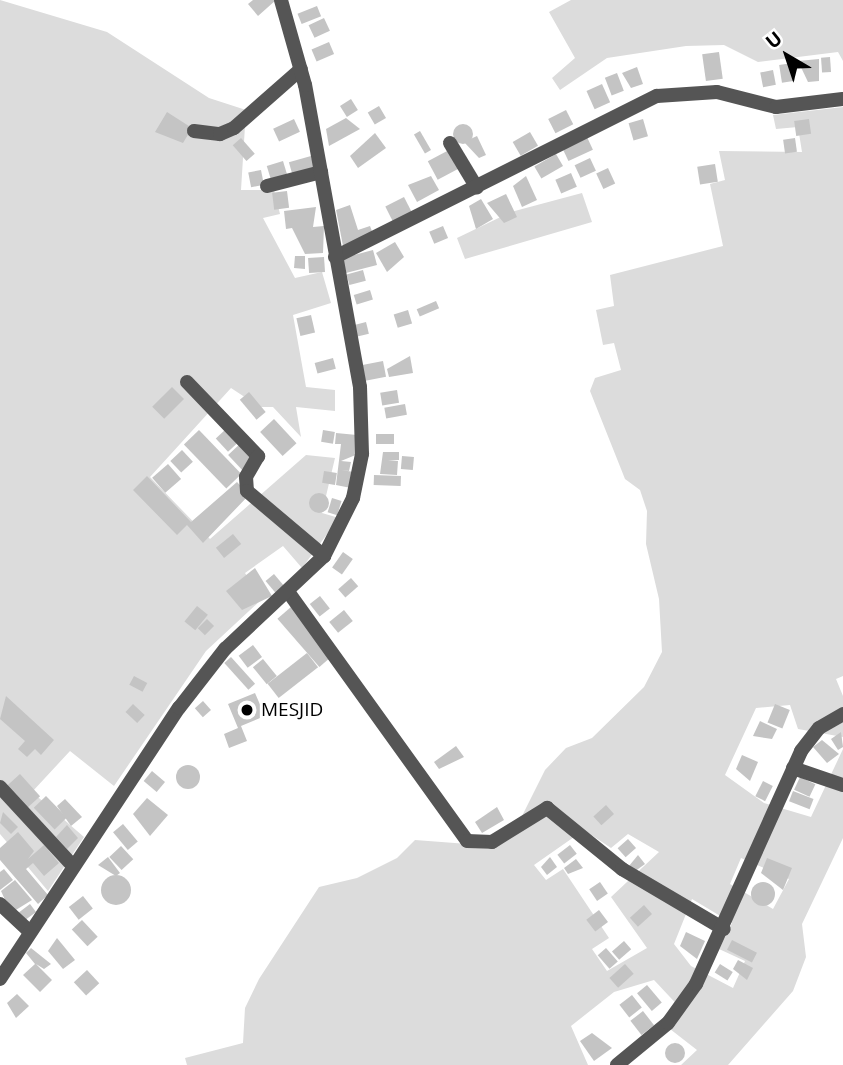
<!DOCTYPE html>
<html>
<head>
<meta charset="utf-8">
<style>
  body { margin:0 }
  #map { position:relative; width:843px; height:1065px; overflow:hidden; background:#fff; font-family:"Open Sans",sans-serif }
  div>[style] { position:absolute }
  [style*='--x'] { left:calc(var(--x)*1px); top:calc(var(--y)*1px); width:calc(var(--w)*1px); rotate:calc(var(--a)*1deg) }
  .green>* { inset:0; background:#dcdcdc }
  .building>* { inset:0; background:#c4c4c4; transform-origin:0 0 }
  .round { border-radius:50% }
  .minor>* { height:14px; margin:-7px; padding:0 7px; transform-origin:7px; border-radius:7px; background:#555 }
  .dots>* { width:19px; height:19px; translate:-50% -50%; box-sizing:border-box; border:4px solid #fff; border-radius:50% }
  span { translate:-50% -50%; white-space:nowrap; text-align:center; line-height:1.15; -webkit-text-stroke:6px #fff; paint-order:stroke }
  .poi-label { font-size:19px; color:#000 }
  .left { translate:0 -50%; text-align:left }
  .north { position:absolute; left:752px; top:21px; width:70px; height:70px; -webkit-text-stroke:5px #fff; paint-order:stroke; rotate:321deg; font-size:19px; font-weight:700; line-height:28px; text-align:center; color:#000 }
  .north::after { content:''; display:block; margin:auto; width:24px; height:32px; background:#000; clip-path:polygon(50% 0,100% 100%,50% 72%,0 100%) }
</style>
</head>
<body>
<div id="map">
  <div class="green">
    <i style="clip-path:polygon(0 0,107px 32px,209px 98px,246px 110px,241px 190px,274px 190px,280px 214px,263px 218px,295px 278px,322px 272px,331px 303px,293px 315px,306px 387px,335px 390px,335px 411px,296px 407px,301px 437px,273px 407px,260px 407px,231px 388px,150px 477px,210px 539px,306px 455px,335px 458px,322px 513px,339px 518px,302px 568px,283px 546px,245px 573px,262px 599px,206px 651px,114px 786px,70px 751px,32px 792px,84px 837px,48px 891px,0 834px)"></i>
    <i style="clip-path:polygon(571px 0,843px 0,843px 61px,838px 52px,758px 62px,724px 45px,686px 46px,607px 58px,560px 90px,552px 78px,575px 58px,549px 12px)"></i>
    <i style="clip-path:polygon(evenodd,843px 107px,843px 676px,836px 679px,843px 696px,843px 737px,798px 729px,790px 705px,756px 708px,725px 775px,764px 803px,811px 817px,843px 749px,843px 838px,802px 924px,806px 957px,793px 991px,728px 1065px,681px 1065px,697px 1050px,670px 1029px,684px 1012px,654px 980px,614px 992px,571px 1026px,588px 1065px,187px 1065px,185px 1058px,243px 1043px,245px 1008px,259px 979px,319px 887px,357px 878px,397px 858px,415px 840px,481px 845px,517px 826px,545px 770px,566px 748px,592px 738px,644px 687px,662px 652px,659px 599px,646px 544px,647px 511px,640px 490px,625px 479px,590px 391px,595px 378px,621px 370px,614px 343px,603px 345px,596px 310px,614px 306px,610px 275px,723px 246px,710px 184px,725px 180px,719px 151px,802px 152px,798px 127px,776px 129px,773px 115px,843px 107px,584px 830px,611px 848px,628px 834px,659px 852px,611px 897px,647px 948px,607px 971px,592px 949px,609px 938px,563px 869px,546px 880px,534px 865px,584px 830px,843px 107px,741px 858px,789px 879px,773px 909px,730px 884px,741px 858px,843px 107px,692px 899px,732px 923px,719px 949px,745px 961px,733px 988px,691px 966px,674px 944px,692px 899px)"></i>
    <i style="clip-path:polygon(582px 193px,592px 222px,465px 259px,457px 238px,511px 212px)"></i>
  </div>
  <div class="building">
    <i style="clip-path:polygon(253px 0,276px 0,258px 16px,248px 4px)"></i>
    <i style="left:317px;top:6px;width:11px;height:21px;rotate:68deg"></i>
    <i style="left:324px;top:18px;width:14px;height:17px;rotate:65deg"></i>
    <i style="left:329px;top:42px;width:13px;height:19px;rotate:67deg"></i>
    <i style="left:719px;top:52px;width:27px;height:17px;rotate:82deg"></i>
    <i style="left:830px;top:57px;width:15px;height:9px;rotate:86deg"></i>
    <i style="clip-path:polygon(819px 59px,819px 81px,808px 82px,798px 61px)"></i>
    <i style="left:792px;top:63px;width:18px;height:13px;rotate:81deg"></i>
    <i style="clip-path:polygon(637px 67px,643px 84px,631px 88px,622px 73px)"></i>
    <i style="left:773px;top:70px;width:15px;height:13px;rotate:79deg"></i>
    <i style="left:617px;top:73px;width:19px;height:13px;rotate:69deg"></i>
    <i style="left:602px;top:84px;width:20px;height:17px;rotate:66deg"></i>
    <i style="left:351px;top:99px;width:13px;height:13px;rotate:58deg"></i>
    <i style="left:379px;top:106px;width:14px;height:13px;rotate:60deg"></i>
    <i style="left:566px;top:110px;width:16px;height:20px;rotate:63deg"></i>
    <i style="clip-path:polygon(167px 112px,192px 128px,183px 143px,155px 132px)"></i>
    <i style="clip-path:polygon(346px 118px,360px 129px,329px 146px,326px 129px)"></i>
    <i style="left:294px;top:119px;width:14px;height:23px;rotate:65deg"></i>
    <i style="left:643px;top:119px;width:18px;height:15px;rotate:74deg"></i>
    <i style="left:809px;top:119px;width:15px;height:15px;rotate:82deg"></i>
    <i class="round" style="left:453px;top:124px;width:20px;height:20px"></i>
    <i style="left:420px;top:131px;width:22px;height:7px;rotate:60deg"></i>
    <i style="left:530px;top:132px;width:16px;height:20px;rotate:60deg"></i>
    <i style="clip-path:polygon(375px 133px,386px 148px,358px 168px,350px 156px)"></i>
    <i style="clip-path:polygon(477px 136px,486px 155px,479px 158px,464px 142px)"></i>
    <i style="left:587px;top:137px;width:14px;height:27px;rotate:65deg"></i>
    <i style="left:241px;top:138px;width:21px;height:11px;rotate:49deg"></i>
    <i style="left:795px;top:138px;width:14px;height:12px;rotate:82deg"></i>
    <i style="left:449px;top:150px;width:21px;height:24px;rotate:62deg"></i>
    <i style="left:556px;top:154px;width:14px;height:25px;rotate:60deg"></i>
    <i style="left:311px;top:156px;width:15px;height:23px;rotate:74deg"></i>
    <i style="left:590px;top:158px;width:14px;height:17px;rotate:65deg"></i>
    <i style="left:283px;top:161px;width:14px;height:17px;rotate:73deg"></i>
    <i style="left:715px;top:164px;width:18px;height:18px;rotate:81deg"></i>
    <i style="left:608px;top:168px;width:17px;height:13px;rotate:65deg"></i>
    <i style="left:261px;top:170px;width:15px;height:13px;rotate:79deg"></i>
    <i style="left:571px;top:173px;width:15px;height:17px;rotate:67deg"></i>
    <i style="clip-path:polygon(431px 176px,439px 190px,417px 202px,408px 185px)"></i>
    <i style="clip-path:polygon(526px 176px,537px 200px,522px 207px,513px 186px)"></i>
    <i style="left:287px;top:191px;width:17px;height:15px;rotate:83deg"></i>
    <i style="clip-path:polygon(506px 194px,517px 217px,504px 223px,487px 203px)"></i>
    <i style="left:404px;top:197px;width:22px;height:21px;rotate:63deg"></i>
    <i style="clip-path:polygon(481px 199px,493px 219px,476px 229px,469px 206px)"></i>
    <i style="clip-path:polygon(350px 205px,358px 230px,370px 226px,375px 239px,344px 251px,336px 210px)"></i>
    <i style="clip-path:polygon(316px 207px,313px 227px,324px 226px,323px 253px,305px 254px,292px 228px,286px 229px,284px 211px)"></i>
    <i style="left:443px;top:226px;width:13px;height:15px;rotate:67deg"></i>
    <i style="clip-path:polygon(395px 242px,404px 257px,387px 272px,376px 253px)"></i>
    <i style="clip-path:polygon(373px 250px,377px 265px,342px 274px,343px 258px)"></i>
    <i style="clip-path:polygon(295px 256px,305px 256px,305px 269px,294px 268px)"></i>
    <i style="left:324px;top:257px;width:15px;height:16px;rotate:86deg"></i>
    <i style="left:363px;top:270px;width:11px;height:17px;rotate:75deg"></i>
    <i style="left:370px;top:290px;width:10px;height:17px;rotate:73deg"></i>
    <i style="left:436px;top:301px;width:8px;height:21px;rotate:67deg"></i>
    <i style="left:408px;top:310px;width:14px;height:15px;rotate:73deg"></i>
    <i style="left:311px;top:315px;width:18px;height:15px;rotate:77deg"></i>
    <i style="left:366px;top:322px;width:12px;height:14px;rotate:76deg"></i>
    <i style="clip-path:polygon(410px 356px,413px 373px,389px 377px,387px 369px)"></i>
    <i style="left:333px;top:358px;width:11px;height:19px;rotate:75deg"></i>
    <i style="left:383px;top:361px;width:16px;height:21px;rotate:79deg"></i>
    <i style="left:172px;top:387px;width:17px;height:28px;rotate:45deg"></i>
    <i style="left:397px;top:390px;width:13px;height:17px;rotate:81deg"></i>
    <i style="left:249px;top:392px;width:26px;height:12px;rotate:50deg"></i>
    <i style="left:405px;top:404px;width:11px;height:21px;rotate:80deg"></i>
    <i style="left:274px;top:419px;width:33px;height:19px;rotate:47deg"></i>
    <i style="left:226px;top:429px;width:18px;height:14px;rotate:47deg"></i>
    <i style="left:199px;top:430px;width:61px;height:21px;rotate:46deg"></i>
    <i style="left:323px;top:430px;width:12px;height:12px;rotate:9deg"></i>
    <i style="clip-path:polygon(336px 433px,357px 435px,358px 454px,341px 461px,351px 462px,349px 471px,341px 470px,354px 472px,351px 488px,336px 485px,341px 444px,335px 444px)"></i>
    <i style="left:376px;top:434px;width:18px;height:10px"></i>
    <i style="left:242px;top:442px;width:22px;height:19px;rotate:47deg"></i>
    <i style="left:182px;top:450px;width:16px;height:16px;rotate:47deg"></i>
    <i style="clip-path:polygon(383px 452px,399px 452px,399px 460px,388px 460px,398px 461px,397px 475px,380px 474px)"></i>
    <i style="left:402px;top:456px;width:12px;height:13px;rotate:5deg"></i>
    <i style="left:168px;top:464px;width:20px;height:21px;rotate:49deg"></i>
    <i style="left:324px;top:471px;width:13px;height:12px;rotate:9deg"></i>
    <i style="left:374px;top:475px;width:27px;height:10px;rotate:2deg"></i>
    <i style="clip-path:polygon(147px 476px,191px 522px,237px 482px,249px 495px,203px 543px,187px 525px,177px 535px,133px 490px)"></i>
    <i class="round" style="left:309px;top:493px;width:20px;height:20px"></i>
    <i style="left:332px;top:498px;width:10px;height:15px;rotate:17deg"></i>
    <i style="left:233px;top:534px;width:13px;height:22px;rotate:51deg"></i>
    <i style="left:343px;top:552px;width:12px;height:19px;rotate:35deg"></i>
    <i style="clip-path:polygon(255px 568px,272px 596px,242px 610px,226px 591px)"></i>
    <i style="left:274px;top:574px;width:16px;height:11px;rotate:50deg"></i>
    <i style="left:351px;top:578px;width:11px;height:17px;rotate:49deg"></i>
    <i style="left:320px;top:596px;width:16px;height:13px;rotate:52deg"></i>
    <i style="left:197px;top:606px;width:14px;height:20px;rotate:39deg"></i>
    <i style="left:291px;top:607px;width:64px;height:18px;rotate:49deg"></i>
    <i style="left:344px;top:610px;width:14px;height:19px;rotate:51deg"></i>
    <i style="left:207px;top:619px;width:10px;height:13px;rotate:45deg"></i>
    <i style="left:253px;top:645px;width:15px;height:18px;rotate:53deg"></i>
    <i style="left:307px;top:653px;width:18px;height:50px;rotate:52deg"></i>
    <i style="left:231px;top:657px;width:36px;height:9px;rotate:48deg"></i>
    <i style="left:263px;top:659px;width:22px;height:13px;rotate:51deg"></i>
    <i style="left:134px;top:676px;width:15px;height:10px;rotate:28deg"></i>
    <i style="clip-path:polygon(255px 693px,265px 716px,241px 726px,247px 741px,229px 748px,224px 734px,238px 728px,228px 704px)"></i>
    <i style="clip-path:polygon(6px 696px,54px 740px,41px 755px,35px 749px,27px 757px,18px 749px,25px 741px,0 719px)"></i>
    <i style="left:203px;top:701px;width:12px;height:11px;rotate:48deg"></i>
    <i style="left:133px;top:704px;width:16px;height:11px;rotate:43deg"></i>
    <i style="left:775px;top:704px;width:16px;height:20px;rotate:22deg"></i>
    <i style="clip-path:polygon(760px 721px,777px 729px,772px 739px,753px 736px)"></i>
    <i style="clip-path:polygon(841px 732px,843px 747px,838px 750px,831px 739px)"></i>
    <i style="clip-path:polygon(822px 740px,839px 754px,827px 763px,813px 747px)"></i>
    <i style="clip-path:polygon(456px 746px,464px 757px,439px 769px,434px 762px)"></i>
    <i style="clip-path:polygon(742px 755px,758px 762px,750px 781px,736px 769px)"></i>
    <i class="round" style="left:176px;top:765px;width:24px;height:24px"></i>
    <i style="left:152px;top:771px;width:17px;height:13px;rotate:40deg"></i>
    <i style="left:20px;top:774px;width:30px;height:19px;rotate:48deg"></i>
    <i style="left:800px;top:777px;width:17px;height:14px;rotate:25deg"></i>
    <i style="left:763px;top:781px;width:11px;height:17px;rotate:27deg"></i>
    <i style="left:793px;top:791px;width:22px;height:11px;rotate:21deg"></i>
    <i style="left:46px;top:796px;width:30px;height:17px;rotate:46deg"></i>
    <i style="clip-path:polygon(147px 798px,168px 815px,150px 836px,133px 814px)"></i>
    <i style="clip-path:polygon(65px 799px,82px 817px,71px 826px,57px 806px)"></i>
    <i style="left:606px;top:805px;width:12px;height:17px;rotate:48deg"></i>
    <i style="clip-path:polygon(497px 807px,504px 820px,482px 833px,475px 822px)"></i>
    <i style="clip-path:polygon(3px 812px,18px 827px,11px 834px,0 823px)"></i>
    <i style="left:123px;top:824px;width:23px;height:13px;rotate:50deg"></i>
    <i style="clip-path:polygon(67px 825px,78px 838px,67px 849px,56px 837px)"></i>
    <i style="clip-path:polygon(18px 832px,34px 851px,28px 859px,44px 845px,59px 863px,44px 876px,33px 863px,26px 869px,48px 895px,38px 904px,0 860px,0 848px)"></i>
    <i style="left:628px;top:839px;width:12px;height:14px;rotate:48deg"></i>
    <i style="left:570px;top:845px;width:11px;height:16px;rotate:52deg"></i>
    <i style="left:121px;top:846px;width:18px;height:16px;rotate:47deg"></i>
    <i style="clip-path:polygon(638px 855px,645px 864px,634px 872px,629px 866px)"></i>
    <i style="clip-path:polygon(108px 857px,120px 873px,116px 876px,98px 865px)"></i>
    <i style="clip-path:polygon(550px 857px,557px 867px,547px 875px,541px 867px)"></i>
    <i style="clip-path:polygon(767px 858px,792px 868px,783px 890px,761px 873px)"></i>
    <i style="clip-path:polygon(576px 859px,583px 868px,568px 874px,564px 868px)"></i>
    <i style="clip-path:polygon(4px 869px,13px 880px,0 890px,0 872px)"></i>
    <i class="round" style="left:101px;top:875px;width:30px;height:30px"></i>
    <i style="clip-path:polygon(15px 880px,32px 900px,11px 913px,1px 891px)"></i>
    <i style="left:600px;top:882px;width:14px;height:13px;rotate:56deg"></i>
    <i class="round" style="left:751px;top:882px;width:24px;height:24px"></i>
    <i style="left:83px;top:896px;width:16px;height:18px;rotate:52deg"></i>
    <i style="left:30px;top:904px;width:10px;height:16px;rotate:53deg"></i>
    <i style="left:644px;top:905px;width:12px;height:19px;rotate:48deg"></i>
    <i style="left:599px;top:910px;width:15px;height:16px;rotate:53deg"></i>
    <i style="left:82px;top:920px;width:23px;height:14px;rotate:47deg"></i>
    <i style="clip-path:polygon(686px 932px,705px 941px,697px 959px,680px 946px)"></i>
    <i style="clip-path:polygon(57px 938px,75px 960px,63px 969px,48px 951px)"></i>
    <i style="left:732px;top:940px;width:28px;height:11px;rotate:27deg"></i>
    <i style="left:624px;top:941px;width:11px;height:16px;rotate:49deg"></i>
    <i style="clip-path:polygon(31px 948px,51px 964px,44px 969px,36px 964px,52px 980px,40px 992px,23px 975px,35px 964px,26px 953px)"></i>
    <i style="left:606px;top:948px;width:18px;height:11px;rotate:49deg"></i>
    <i style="clip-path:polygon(738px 960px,753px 968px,747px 980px,733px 969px)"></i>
    <i style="left:625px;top:964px;width:13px;height:21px;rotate:48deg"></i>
    <i style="left:720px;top:964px;width:15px;height:10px;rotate:32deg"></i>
    <i style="left:87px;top:970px;width:18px;height:18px;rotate:47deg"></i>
    <i style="left:647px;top:985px;width:23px;height:13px;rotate:50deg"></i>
    <i style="clip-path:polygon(17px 994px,29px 1006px,16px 1018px,7px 1003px)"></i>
    <i style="left:632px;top:995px;width:16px;height:16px;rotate:52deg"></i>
    <i style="left:643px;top:1011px;width:18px;height:16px;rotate:52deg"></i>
    <i style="clip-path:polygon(592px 1033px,612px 1048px,594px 1061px,580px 1041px)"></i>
    <i class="round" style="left:665px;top:1043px;width:20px;height:20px"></i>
  </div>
  <div class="minor">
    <i style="--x:194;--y:131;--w:26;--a:7"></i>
    <i style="--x:220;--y:134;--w:15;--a:-23"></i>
    <i style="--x:234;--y:128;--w:89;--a:-41.4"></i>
    <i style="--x:450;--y:143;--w:52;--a:59"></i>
    <i style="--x:267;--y:186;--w:56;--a:-14.5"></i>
    <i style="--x:335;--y:257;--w:360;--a:-26.6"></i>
    <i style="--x:657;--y:96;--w:60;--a:-3.8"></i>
    <i style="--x:717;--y:92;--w:61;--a:14.3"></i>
    <i style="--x:776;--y:107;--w:67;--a:-6.8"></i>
    <i style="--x:187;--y:382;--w:103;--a:46.2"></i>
    <i style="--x:258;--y:456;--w:24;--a:120"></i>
    <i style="--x:246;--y:477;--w:14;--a:86"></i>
    <i style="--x:247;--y:491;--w:101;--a:40.2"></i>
    <i style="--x:289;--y:593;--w:305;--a:54.3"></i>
    <i style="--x:467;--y:841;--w:25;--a:2"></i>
    <i style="--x:492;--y:842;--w:65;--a:-31.7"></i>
    <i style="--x:547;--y:808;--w:97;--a:39.1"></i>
    <i style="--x:622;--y:869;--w:118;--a:30.5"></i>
    <i style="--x:793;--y:768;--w:53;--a:18.8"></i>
    <i style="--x:0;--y:787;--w:108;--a:47.3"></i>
    <i style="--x:0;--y:904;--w:41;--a:43"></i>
    <i style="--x:0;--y:979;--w:325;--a:-56.6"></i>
    <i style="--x:179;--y:708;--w:75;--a:-52.1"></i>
    <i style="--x:225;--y:649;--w:136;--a:-43.2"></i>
    <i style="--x:324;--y:556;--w:65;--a:-63.4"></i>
    <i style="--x:353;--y:498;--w:45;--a:-78.4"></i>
    <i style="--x:362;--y:454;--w:67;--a:-91.7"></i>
    <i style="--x:360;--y:387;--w:307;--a:-100.3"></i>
    <i style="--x:305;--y:85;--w:88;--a:-105.8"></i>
    <i style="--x:617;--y:1065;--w:66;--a:-39.5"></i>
    <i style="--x:668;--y:1023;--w:48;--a:-54.3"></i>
    <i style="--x:696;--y:984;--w:256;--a:-65.7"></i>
    <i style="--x:801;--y:751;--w:29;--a:-52"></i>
    <i style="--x:819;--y:728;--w:28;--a:-30"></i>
  </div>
  <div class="dots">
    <i style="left:247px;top:710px;background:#000"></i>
  </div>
  <div class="poi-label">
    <span class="left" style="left:261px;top:710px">MESJID</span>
  </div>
  <div class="north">U</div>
</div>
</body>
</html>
